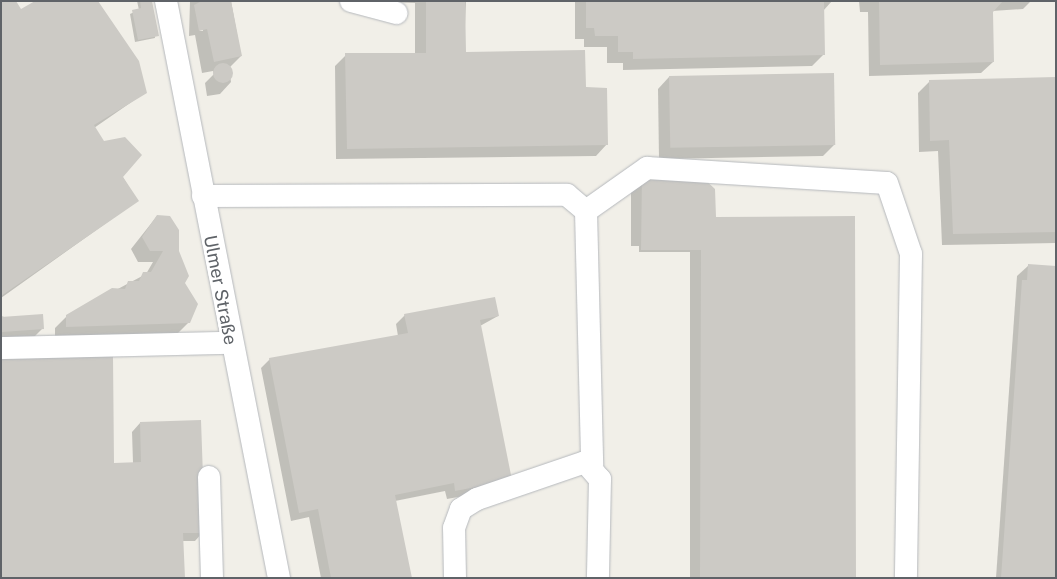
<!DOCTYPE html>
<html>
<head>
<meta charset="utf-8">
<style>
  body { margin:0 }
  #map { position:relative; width:1057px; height:579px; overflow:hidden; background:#f1efe8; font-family:"Public Sans",sans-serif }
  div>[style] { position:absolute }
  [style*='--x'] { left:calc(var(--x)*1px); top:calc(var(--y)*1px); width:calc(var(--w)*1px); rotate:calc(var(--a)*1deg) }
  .shadow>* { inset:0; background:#0003 }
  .building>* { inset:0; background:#cccac5; transform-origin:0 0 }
  .round { border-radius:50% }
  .roads { filter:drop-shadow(0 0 1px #b5b8bc) drop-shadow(0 0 1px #b5b8bc) }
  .minor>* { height:22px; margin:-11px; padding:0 11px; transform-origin:11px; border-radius:11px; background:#fff }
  span { translate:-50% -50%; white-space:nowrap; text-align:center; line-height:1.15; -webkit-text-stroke:5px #fff; paint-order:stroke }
  .street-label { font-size:18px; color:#5f6368 }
  .frame { position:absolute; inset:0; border:2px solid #5f6368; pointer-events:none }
</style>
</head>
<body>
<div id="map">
  <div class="shadow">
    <i style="clip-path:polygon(1px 1px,146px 92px,94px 128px,137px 201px,1px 298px)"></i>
    <i style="clip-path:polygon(137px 1px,151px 1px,155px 38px,135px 42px,130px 14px,139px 10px)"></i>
    <i style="clip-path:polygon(evenodd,190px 1px,231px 1px,241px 56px,229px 68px,231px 82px,220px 94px,207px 96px,205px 83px,214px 74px,213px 71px,202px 73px,195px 35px,189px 36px,190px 1px,197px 14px,199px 14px,203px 31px,200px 31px,197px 14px)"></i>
    <i style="clip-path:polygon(357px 1px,466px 1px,464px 54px,584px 89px,607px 144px,596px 156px,336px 159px,335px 66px,346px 55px,415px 54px,415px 3px)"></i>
    <i style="clip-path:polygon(575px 1px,832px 1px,823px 11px,824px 54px,812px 66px,623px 70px,623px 63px,607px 63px,607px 47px,584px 47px,584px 39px,575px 39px)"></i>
    <i style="clip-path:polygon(859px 1px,1031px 1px,1023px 9px,992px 11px,993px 62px,981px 73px,869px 76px,868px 12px,860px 12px)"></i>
    <i style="clip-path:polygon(669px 77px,834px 145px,823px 156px,659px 159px,658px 89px)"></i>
    <i style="clip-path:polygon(1056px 78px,1056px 243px,942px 245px,938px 151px,919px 152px,918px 93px,930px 81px)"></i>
    <i style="clip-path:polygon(643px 176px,714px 218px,855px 578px,690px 578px,690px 252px,639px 252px,639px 246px,631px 246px,631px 188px)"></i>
    <i style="clip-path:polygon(157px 216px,178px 252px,189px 322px,177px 334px,55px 338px,55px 328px,67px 316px,146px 274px,153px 262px,138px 262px,131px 249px)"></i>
    <i style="clip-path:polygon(1029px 265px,1056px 578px,996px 578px,1017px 276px)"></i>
    <i style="clip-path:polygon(405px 315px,498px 316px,480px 326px,502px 489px,447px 499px,445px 491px,395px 501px,411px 578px,321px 578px,309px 517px,291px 521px,261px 368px,270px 359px,398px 336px,396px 324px)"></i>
    <i style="clip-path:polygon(1px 316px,42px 329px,34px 337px,1px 338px)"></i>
    <i style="clip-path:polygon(140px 423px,203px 532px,195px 541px,182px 541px,113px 464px,133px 463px,132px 432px)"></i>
  </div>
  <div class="building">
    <i style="clip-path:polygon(1px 1px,16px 1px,21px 9px,35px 1px,98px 1px,139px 61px,147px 93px,94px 125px,104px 141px,125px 137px,142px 155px,123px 177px,139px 201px,1px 296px)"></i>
    <i style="clip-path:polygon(140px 1px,152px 1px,159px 36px,138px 40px,132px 10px,141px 8px)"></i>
    <i style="clip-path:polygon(202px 1px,231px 1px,242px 56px,214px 62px,207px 29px,199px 31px,194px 5px)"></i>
    <i style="clip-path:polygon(426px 1px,465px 1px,466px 52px,585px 50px,586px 87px,607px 88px,608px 145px,347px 149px,345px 53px,426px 53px)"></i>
    <i style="clip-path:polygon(586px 1px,824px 1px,825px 55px,633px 59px,633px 52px,618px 52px,618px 36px,595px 36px,594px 28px,586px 28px)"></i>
    <i style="clip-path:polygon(879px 1px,1003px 1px,993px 12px,994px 62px,880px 65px)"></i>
    <i class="round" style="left:213px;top:63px;width:20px;height:20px"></i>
    <i style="left:834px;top:73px;width:72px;height:165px;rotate:89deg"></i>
    <i style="clip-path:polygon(1056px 77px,1056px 232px,953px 234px,949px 140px,930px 141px,929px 80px)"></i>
    <i style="clip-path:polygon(642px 175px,700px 175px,715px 189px,716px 217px,855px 216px,856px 578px,700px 578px,701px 250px,641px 250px)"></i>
    <i style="clip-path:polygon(157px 215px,170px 216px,179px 230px,179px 251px,189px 276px,185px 283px,198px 304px,190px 323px,66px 327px,66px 315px,112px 288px,125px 289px,128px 281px,139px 281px,143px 272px,151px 272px,163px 251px,150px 251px,142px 237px)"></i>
    <i style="clip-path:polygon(1028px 264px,1056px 266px,1056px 578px,1001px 578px,1022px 280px,1027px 280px)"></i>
    <i style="clip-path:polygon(495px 297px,499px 316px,480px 320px,512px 480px,455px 491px,454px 483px,395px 495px,412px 578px,331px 578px,318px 509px,299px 513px,269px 358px,408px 333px,404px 314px)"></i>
    <i style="left:43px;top:314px;width:15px;height:42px;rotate:86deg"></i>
    <i style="clip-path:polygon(113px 356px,114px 463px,141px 462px,140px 422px,201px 420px,205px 533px,183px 533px,185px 578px,1px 578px,1px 359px)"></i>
  </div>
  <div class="roads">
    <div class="minor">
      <i style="--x:166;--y:1;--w:588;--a:78.92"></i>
      <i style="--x:351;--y:1;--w:47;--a:14.9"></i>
      <i style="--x:203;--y:196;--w:364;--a:-0.2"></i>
      <i style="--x:567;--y:195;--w:25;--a:40"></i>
      <i style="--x:586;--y:211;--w:254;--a:88.6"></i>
      <i style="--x:586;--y:211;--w:75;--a:-35.2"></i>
      <i style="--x:647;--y:168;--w:240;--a:3.6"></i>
      <i style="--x:887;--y:183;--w:75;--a:71.3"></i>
      <i style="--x:911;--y:254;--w:324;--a:90.9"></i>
      <i style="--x:1;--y:348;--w:229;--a:-1.3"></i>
      <i style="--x:209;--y:477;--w:101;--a:88.3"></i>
      <i style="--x:455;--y:578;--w:50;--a:-91.1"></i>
      <i style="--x:454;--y:528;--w:20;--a:-70"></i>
      <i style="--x:461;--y:509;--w:19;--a:-32"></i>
      <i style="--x:477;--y:499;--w:114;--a:-18.9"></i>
      <i style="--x:585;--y:462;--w:23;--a:49"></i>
      <i style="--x:600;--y:479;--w:99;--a:91.2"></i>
    </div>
  </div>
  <div class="street-label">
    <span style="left:220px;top:290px;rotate:79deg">Ulmer Straße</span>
  </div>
  <div class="frame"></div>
</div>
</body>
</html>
